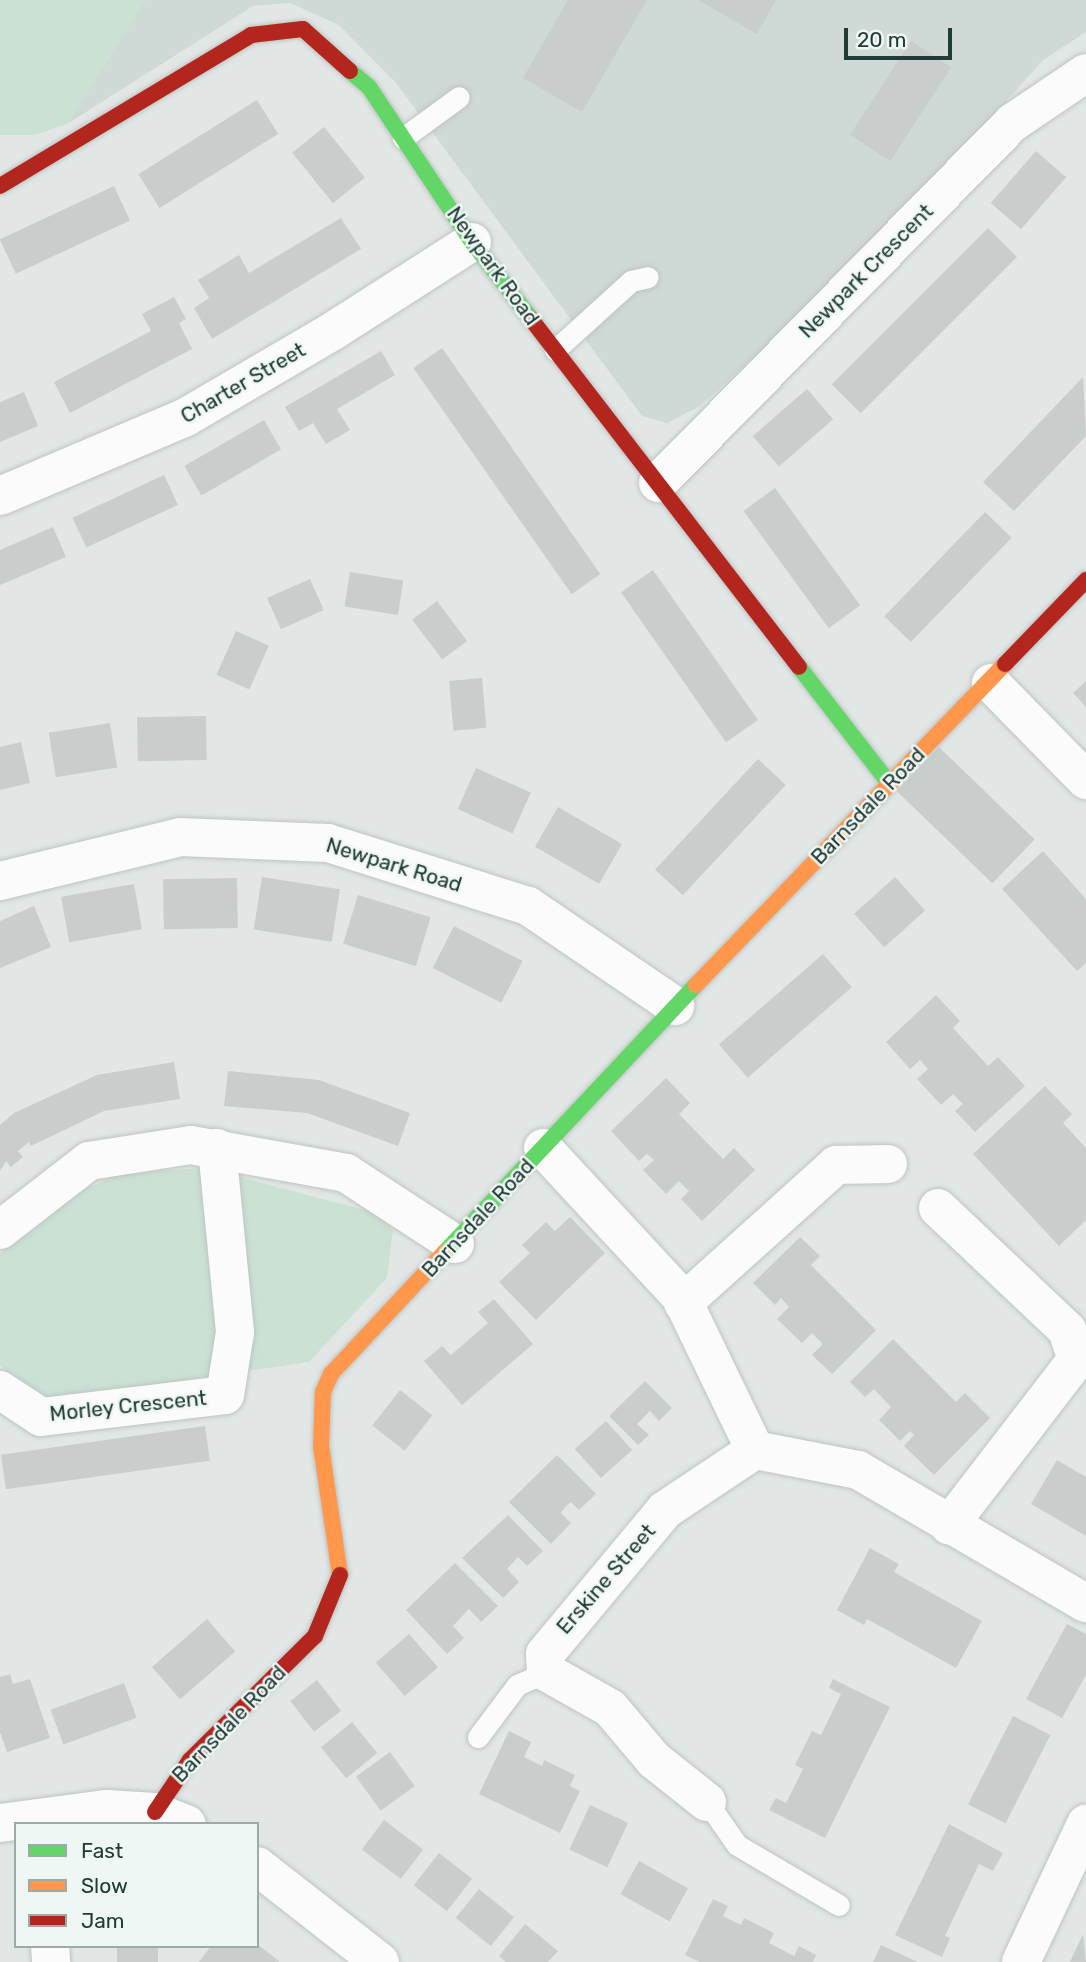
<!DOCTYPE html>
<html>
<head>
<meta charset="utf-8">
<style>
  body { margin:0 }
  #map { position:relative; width:1086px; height:1962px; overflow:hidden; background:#e2e7e6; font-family:Rubik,sans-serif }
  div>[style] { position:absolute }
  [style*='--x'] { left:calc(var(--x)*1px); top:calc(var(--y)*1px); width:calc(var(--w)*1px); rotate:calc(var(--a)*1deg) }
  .built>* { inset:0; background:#cfd9d6 }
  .green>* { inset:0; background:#cae1d4 }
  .building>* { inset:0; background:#c9cecd; transform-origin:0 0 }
  .roads { filter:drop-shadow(0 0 2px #bfc4c3) drop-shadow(0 0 2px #bfc4c3) }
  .lane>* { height:21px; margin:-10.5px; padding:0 10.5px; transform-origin:10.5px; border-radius:10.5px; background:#fbfbfb }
  .street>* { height:38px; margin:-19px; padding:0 19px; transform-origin:19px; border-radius:19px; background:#fbfbfb }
  .fast>* { height:16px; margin:-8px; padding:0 8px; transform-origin:8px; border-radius:8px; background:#63d668 }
  .slow>* { height:16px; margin:-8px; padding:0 8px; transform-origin:8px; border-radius:8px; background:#ff974d }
  .jam>* { height:16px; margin:-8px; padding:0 8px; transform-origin:8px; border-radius:8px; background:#b3261e }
  span { translate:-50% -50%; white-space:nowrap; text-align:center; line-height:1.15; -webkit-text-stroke:5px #eff7f4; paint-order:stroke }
  .street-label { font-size:21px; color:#203a36 }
  .legend { position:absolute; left:14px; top:1822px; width:245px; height:126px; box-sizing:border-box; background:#eff7f4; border:2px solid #9caba8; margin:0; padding:9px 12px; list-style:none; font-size:21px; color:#203a36 }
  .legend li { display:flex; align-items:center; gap:14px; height:35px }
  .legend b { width:35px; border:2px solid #9caba8 }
  .scale { position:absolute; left:844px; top:28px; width:108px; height:32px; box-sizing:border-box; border:4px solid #203a36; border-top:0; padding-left:9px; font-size:21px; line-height:24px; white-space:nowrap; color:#203a36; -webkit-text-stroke:5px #eff7f4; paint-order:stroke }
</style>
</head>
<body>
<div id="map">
  <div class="built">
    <i style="clip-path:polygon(145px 0,1086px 0,1086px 32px,1043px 60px,882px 240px,700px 406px,667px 423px,642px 416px,396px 83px,339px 25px,290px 3px,253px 6px,67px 124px)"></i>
  </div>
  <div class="green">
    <i style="clip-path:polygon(0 0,145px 0,67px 124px,35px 135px,0 135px)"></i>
    <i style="clip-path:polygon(206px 1168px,376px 1213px,393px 1230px,387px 1278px,309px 1362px,70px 1397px,35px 1398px,0 1365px,0 1254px,51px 1205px,121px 1173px)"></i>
  </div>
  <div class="building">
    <i style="clip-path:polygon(568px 0,647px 0,582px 112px,523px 78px)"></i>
    <i style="clip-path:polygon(698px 0,776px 0,757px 34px)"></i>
    <i style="left:911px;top:41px;width:48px;height:112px;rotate:33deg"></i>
    <i style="left:257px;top:100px;width:40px;height:140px;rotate:58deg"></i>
    <i style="left:324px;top:127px;width:65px;height:41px;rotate:51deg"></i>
    <i style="left:1036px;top:151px;width:40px;height:69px;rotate:41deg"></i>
    <i style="left:114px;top:186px;width:38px;height:126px;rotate:65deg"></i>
    <i style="clip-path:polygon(341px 218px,361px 249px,212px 339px,194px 308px,209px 298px,198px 280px,239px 255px,249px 273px)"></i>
    <i style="left:988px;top:228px;width:41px;height:221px;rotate:45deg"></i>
    <i style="clip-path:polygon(174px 297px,186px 319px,179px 323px,192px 349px,70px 413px,54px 382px,151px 331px,142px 314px)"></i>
    <i style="left:442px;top:348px;width:276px;height:35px;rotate:55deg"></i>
    <i style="clip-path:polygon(381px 351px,395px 375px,337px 409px,350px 430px,326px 444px,313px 423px,299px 431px,285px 407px)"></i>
    <i style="clip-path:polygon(1083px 377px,1086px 436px,1014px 511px,983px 482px)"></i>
    <i style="left:807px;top:389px;width:40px;height:72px;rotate:49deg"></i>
    <i style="clip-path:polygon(24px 392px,38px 426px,0 442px,0 402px)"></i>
    <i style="left:264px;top:420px;width:34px;height:92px;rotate:60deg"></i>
    <i style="left:164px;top:475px;width:33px;height:101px;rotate:65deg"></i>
    <i style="left:775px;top:488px;width:145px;height:39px;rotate:54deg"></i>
    <i style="left:985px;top:512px;width:37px;height:145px;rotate:44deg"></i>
    <i style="clip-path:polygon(53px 527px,66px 557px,0 585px,0 550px)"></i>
    <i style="left:653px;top:570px;width:183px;height:39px;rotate:55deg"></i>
    <i style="left:350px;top:572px;width:54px;height:35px;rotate:9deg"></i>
    <i style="left:310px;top:579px;width:34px;height:47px;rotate:66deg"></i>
    <i style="left:437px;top:601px;width:50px;height:31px;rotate:53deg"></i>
    <i style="left:236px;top:631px;width:36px;height:48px;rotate:24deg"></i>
    <i style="left:482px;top:678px;width:50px;height:33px;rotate:85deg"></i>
    <i style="clip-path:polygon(1086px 681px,1086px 707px,1073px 693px)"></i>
    <i style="left:206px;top:716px;width:44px;height:69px;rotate:89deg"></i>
    <i style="left:110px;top:723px;width:45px;height:62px;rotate:81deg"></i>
    <i style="clip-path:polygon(21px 742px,30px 783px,0 790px,0 747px)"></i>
    <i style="left:939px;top:747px;width:133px;height:61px;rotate:44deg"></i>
    <i style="left:758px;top:759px;width:38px;height:151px;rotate:43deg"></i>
    <i style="left:476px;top:768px;width:60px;height:45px;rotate:24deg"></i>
    <i style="left:558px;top:807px;width:74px;height:46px;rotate:30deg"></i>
    <i style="clip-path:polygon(1043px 851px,1086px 899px,1086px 963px,1077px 971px,1002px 889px)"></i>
    <i style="left:262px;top:877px;width:79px;height:53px;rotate:9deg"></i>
    <i style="left:895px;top:877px;width:45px;height:55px;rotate:48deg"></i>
    <i style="left:237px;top:878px;width:50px;height:74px;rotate:89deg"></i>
    <i style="left:134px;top:884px;width:46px;height:74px;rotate:80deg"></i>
    <i style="left:358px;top:895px;width:76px;height:51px;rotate:17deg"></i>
    <i style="clip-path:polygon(34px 906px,51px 947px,0 968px,0 921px)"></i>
    <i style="left:454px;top:926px;width:77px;height:47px;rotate:27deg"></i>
    <i style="left:823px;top:954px;width:44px;height:138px;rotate:49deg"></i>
    <i style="clip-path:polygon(936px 995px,960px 1021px,953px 1028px,988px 1066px,998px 1057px,1025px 1086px,975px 1132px,955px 1111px,963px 1104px,953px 1094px,941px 1105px,917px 1079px,928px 1069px,920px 1060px,910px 1069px,886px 1042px)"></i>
    <i style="clip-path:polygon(174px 1062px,180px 1099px,104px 1111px,31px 1146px,29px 1142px,18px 1151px,23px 1157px,11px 1167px,6px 1161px,0 1171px,0 1125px,14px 1113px,97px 1075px)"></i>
    <i style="clip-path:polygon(228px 1071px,319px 1080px,410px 1113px,398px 1146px,307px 1113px,224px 1106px)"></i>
    <i style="clip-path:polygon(666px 1078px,690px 1103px,679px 1114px,723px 1159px,734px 1148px,755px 1170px,702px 1221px,681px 1199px,689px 1191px,679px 1181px,666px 1194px,643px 1170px,654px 1160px,647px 1154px,639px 1161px,611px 1131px)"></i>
    <i style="clip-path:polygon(1045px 1086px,1072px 1114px,1063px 1123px,1086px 1148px,1086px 1220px,1059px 1246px,973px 1154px)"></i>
    <i style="clip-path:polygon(570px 1217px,605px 1253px,536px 1320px,499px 1282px,530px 1253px,522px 1245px,546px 1222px,555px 1231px)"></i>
    <i style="clip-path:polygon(800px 1237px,820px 1256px,811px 1265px,876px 1330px,832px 1374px,812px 1355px,823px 1344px,812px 1333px,802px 1343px,777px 1319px,789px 1307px,781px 1298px,775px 1305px,753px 1283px)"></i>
    <i style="clip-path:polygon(494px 1299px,533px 1344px,462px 1405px,424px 1361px,442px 1346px,451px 1355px,488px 1323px,478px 1312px)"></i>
    <i style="clip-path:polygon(893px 1339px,956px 1402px,965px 1393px,990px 1418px,934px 1475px,904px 1446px,914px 1435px,910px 1431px,900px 1441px,879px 1420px,891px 1407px,874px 1389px,865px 1397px,850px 1382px)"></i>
    <i style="clip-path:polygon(645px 1381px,672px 1408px,659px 1421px,650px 1411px,637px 1424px,649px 1435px,638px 1445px,609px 1416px)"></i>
    <i style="left:400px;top:1390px;width:41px;height:45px;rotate:38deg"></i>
    <i style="left:606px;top:1421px;width:39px;height:42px;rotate:48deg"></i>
    <i style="left:205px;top:1426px;width:35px;height:206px;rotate:82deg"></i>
    <i style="clip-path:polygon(557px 1455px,596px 1494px,579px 1510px,571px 1502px,566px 1506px,561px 1513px,571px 1523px,551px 1544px,509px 1502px)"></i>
    <i style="clip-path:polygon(1057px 1460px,1086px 1477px,1086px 1536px,1031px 1504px)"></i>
    <i style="clip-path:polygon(508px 1515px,543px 1551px,527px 1566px,518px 1557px,507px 1569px,519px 1582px,503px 1598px,462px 1558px)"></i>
    <i style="clip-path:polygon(870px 1548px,899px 1564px,894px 1572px,982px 1621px,956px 1668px,867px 1619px,864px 1625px,837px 1610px)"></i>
    <i style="clip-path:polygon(455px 1563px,498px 1606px,481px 1622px,469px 1609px,453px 1626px,464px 1638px,447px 1654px,406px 1610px)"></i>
    <i style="left:207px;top:1619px;width:43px;height:73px;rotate:49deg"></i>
    <i style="clip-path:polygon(1067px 1624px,1086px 1634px,1086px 1675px,1062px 1718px,1026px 1699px)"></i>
    <i style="left:409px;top:1634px;width:44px;height:44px;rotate:49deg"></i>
    <i style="clip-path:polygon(10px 1674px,13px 1684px,30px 1679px,50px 1738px,7px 1752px,0 1732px,0 1677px)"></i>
    <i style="clip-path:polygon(833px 1679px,890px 1707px,825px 1838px,769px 1810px,776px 1798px,786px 1803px,803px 1769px,795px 1765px,812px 1731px,821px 1735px,841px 1694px,829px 1688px)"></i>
    <i style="left:317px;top:1680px;width:39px;height:34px;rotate:52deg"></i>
    <i style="left:124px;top:1683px;width:37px;height:78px;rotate:70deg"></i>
    <i style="left:1013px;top:1716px;width:42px;height:99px;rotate:27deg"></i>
    <i style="left:352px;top:1722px;width:40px;height:40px;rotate:51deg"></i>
    <i style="clip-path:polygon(509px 1731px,531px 1742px,524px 1757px,542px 1766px,544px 1760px,575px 1775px,570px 1786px,580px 1791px,560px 1833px,479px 1794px)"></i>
    <i style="left:390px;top:1752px;width:42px;height:42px;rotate:54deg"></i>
    <i style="left:590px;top:1805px;width:42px;height:49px;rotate:25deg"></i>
    <i style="left:384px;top:1820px;width:49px;height:37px;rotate:37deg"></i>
    <i style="clip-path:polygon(949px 1824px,1003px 1853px,993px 1871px,979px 1864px,945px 1936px,950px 1938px,942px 1957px,895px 1935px)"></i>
    <i style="left:439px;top:1853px;width:42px;height:41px;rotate:38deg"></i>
    <i style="left:639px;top:1861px;width:56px;height:38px;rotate:29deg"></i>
    <i style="left:479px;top:1889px;width:45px;height:37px;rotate:39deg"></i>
    <i style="clip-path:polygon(713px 1899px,728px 1906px,723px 1916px,741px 1925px,744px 1918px,774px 1933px,769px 1943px,794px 1956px,799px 1946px,816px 1955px,813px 1962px,700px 1962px,685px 1955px)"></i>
    <i style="clip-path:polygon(525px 1924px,558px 1951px,548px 1962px,506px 1962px,499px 1956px)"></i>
    <i style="clip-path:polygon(1083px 1934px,1086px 1962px,1070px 1962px)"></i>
    <i style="clip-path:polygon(257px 1944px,280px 1962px,199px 1962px,211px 1946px)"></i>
    <i style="clip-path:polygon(881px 1945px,918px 1962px,873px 1962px)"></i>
    <i style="left:117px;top:1946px;width:41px;height:16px"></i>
  </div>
  <div class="roads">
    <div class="lane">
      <i style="--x:403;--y:138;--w:69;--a:-36.2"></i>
      <i style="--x:555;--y:350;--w:103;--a:-42.2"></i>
      <i style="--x:631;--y:281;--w:17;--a:-13"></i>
      <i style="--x:478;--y:1737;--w:65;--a:-53.1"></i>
      <i style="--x:517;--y:1685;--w:32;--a:-24"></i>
      <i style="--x:707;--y:1802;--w:52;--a:55.1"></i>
      <i style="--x:737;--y:1845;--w:118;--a:30.5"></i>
    </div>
    <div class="street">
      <i style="--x:658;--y:483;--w:505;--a:-45.48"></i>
      <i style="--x:1012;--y:123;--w:89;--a:-34"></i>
      <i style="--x:0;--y:496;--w:202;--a:-23"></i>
      <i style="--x:186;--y:417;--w:170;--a:-30.3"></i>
      <i style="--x:333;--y:331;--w:165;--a:-32.6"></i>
      <i style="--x:991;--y:683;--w:136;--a:45.6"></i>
      <i style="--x:0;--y:881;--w:185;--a:-13.7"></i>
      <i style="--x:180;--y:837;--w:148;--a:2.3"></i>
      <i style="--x:328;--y:843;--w:210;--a:17.5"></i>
      <i style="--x:528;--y:906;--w:178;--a:34.2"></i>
      <i style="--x:543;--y:1148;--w:203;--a:47.2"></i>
      <i style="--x:681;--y:1297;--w:170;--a:64.2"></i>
      <i style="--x:755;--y:1450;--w:105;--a:11"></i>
      <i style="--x:858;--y:1470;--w:264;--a:30.3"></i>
      <i style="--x:938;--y:1208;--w:178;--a:43.4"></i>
      <i style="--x:1067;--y:1330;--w:31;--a:71"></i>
      <i style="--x:1077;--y:1359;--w:210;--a:127.6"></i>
      <i style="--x:0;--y:1230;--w:113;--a:-37.8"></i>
      <i style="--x:89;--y:1161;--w:103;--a:-8.9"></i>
      <i style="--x:191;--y:1145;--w:158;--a:10.2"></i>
      <i style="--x:346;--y:1173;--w:130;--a:33.1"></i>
      <i style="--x:683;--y:1303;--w:206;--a:-42"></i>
      <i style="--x:836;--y:1165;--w:52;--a:-1.1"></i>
      <i style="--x:0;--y:1390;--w:49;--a:33.4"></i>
      <i style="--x:41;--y:1417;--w:185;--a:-6.8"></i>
      <i style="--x:225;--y:1395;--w:64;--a:-81"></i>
      <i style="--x:235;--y:1332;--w:185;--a:-95.6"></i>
      <i style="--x:707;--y:1802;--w:68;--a:-141.6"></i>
      <i style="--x:654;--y:1760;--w:68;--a:-130.2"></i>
      <i style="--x:610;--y:1708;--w:73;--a:-150.6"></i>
      <i style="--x:546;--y:1672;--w:18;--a:-93"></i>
      <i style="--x:545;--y:1654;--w:187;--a:-50.2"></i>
      <i style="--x:665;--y:1510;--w:108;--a:-33.7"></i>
      <i style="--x:0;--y:1823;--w:108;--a:-7.5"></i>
      <i style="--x:107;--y:1809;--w:48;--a:3.6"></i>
      <i style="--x:155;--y:1812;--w:34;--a:21"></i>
      <i style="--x:257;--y:1866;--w:156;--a:38"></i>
      <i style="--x:50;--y:1946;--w:16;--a:86"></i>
      <i style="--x:1021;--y:1962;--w:153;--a:-64.8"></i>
    </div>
    <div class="fast">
      <i style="--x:350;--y:71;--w:25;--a:40"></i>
      <i style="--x:369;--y:87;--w:186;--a:56.4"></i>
      <i style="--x:472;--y:242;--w:97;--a:52.5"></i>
      <i style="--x:799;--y:667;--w:147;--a:52.2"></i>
      <i style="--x:444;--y:1253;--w:368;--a:-46.8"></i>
    </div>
    <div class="slow">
      <i style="--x:696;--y:985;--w:446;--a:-46.1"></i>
      <i style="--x:340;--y:1575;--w:130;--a:-98.4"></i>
      <i style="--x:321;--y:1446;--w:54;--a:-87.9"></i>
      <i style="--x:323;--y:1392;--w:20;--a:-66"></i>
      <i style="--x:331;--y:1374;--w:166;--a:-47"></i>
    </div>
    <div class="jam">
      <i style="--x:0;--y:186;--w:293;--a:-31"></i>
      <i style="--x:251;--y:35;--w:52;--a:-6.6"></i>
      <i style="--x:303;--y:29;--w:63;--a:41.8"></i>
      <i style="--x:531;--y:319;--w:439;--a:52.4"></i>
      <i style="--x:1005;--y:664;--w:117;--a:-46"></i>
      <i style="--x:155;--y:1812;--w:63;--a:-56.1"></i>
      <i style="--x:190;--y:1760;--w:176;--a:-44.8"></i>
      <i style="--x:315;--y:1636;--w:66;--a:-67.7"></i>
    </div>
  </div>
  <div class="street-label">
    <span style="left:493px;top:266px;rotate:54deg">Newpark Road</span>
    <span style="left:866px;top:271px;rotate:-45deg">Newpark Crescent</span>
    <span style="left:243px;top:383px;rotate:-30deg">Charter Street</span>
    <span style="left:868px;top:806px;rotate:-46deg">Barnsdale Road</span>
    <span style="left:394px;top:865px;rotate:17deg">Newpark Road</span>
    <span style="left:478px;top:1218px;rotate:-47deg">Barnsdale Road</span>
    <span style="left:128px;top:1406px;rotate:-6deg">Morley Crescent</span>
    <span style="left:606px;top:1579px;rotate:-49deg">Erskine Street</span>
    <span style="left:229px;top:1724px;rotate:-46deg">Barnsdale Road</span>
  </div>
  <ul class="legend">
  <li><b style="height:9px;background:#63d668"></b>Fast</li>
  <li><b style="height:9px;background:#ff974d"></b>Slow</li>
  <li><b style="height:9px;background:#b3261e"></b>Jam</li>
  </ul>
  <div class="scale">20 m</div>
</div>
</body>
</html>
